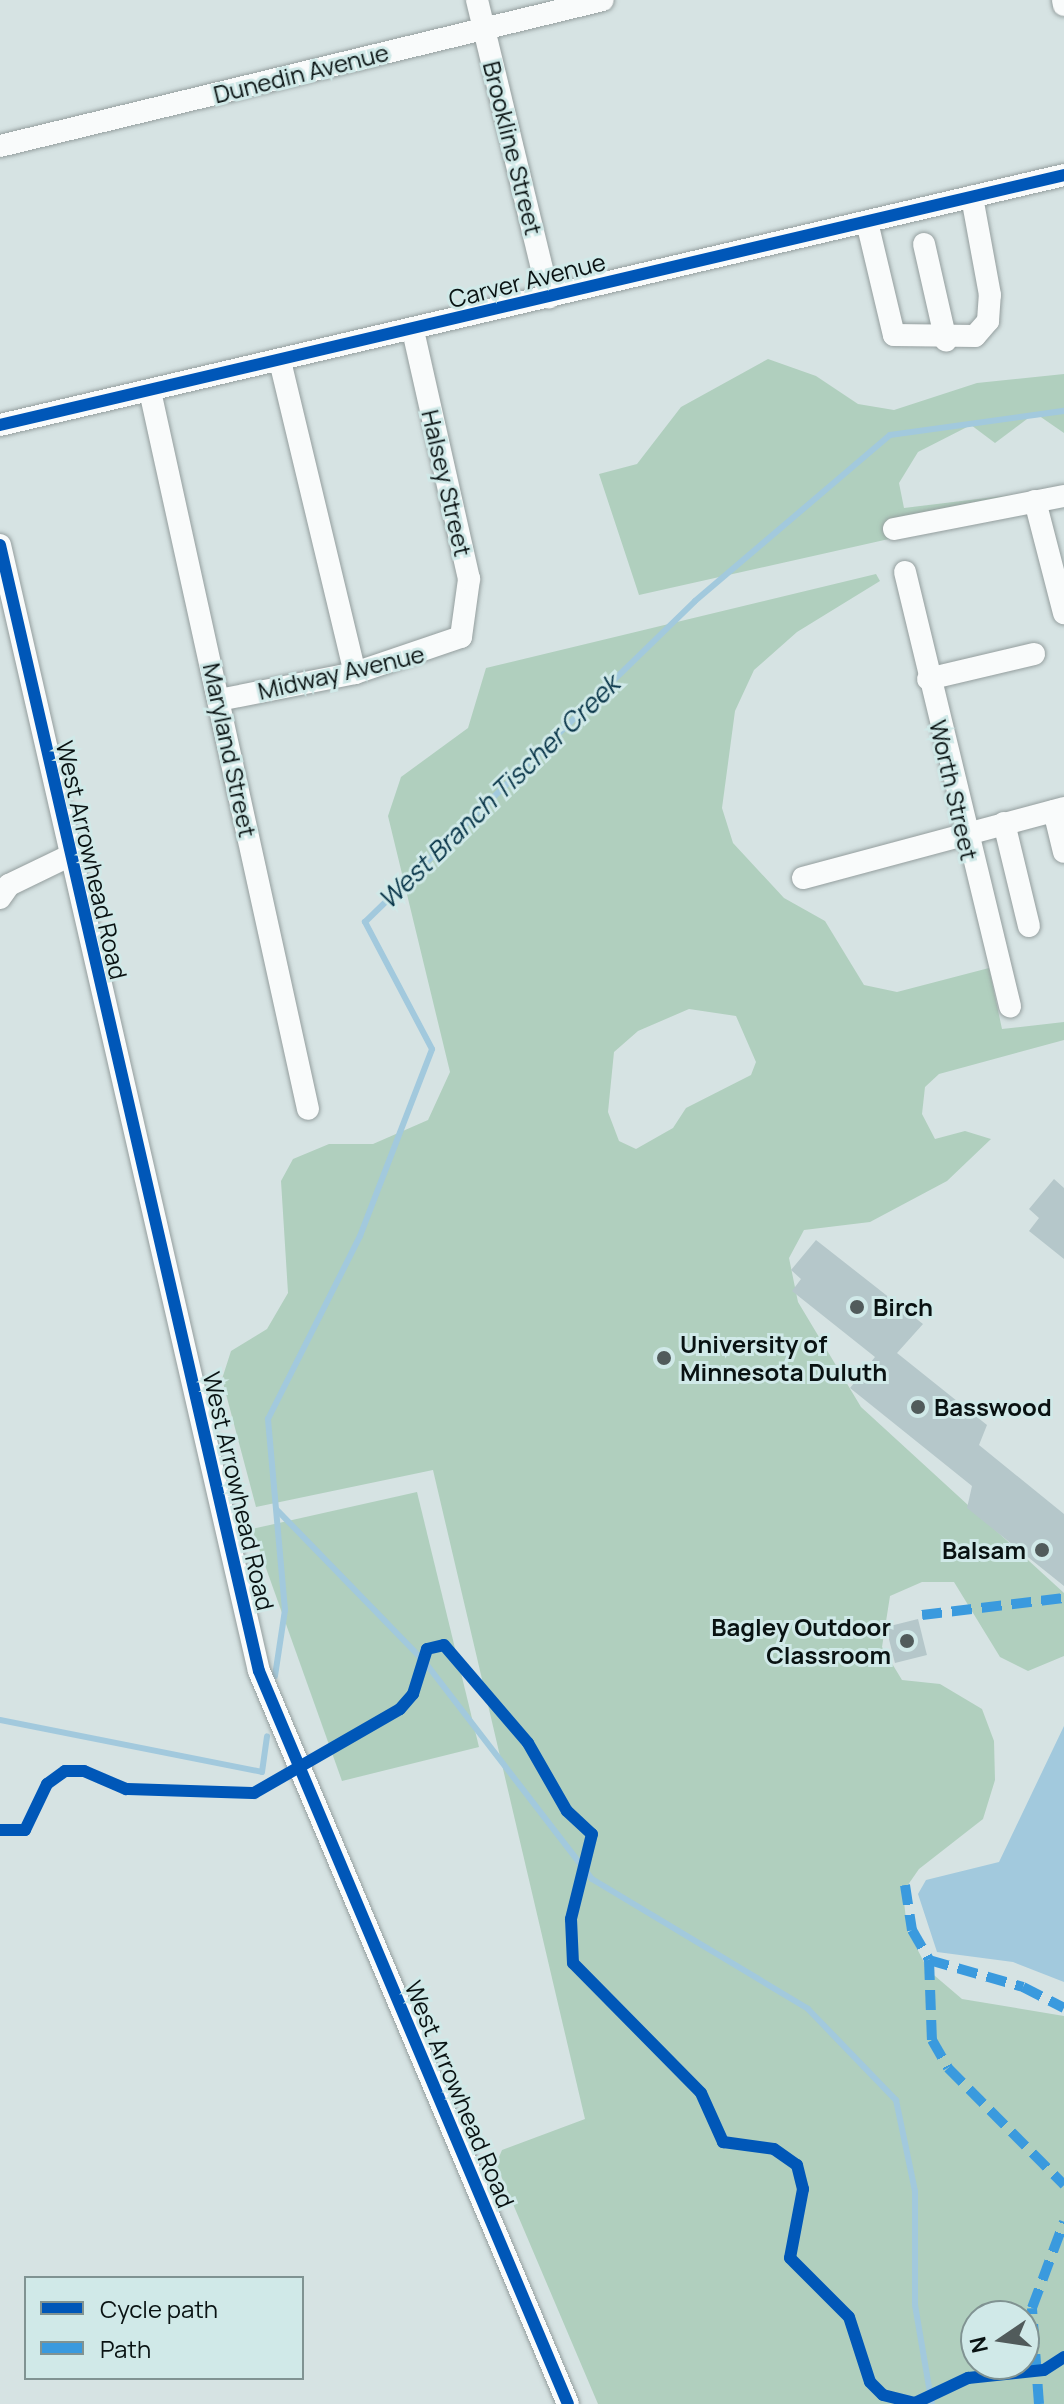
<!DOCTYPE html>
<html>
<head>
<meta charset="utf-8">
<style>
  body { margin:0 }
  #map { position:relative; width:1064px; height:2404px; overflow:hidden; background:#d6e3e3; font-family:Manrope,sans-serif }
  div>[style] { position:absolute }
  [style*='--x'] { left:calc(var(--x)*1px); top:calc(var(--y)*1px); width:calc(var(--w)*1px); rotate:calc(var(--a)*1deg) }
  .forest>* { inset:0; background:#b0cfbe }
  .water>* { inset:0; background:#a2c9dd }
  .stream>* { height:6px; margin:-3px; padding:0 3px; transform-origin:3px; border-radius:3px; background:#a2c9dd }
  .building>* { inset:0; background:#b5c7ca; transform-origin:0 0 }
  .roads { filter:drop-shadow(0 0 2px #949e9e) drop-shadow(0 0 2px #949e9e) }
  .minor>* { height:22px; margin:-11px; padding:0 11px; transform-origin:11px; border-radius:11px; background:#f9fbfb }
  .quiet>* { height:10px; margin-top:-5px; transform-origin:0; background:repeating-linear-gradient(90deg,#3a9ade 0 20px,transparent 0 30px) }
  .cycleway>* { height:12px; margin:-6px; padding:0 6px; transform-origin:6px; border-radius:6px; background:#0057b8 }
  .dots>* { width:22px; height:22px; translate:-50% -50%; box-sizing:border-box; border:4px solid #d0e9e8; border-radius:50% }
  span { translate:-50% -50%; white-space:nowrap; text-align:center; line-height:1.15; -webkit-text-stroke:6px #d0e9e8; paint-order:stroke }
  .street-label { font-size:24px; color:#091212 }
  .poi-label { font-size:24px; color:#091212; font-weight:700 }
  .left { translate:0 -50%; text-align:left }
  .right { translate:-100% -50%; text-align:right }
  .water-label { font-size:26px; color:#073448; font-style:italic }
  .legend { position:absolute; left:24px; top:2276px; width:280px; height:104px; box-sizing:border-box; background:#d0e9e8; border:2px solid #809392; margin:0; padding:10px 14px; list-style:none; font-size:24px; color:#091212 }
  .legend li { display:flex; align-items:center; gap:16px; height:40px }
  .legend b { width:40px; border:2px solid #809392 }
  .north { position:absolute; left:960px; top:2300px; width:80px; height:80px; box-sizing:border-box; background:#d0e9e8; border:2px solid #809392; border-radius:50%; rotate:257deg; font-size:22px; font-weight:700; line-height:32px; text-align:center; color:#091212 }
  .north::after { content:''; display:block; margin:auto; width:28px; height:36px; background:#515b5b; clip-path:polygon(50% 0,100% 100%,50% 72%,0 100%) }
</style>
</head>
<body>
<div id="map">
  <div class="forest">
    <i style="clip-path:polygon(768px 359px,816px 376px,858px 404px,894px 410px,977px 383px,1064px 374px,1064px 433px,1035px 413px,995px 443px,971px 425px,918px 452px,899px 483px,904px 508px,1011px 495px,1023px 509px,639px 595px,599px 474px,637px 464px,681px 407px)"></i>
    <i style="clip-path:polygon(evenodd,876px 574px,880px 581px,797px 632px,754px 670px,735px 711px,722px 808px,733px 843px,784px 898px,825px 921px,864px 985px,897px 992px,989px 968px,1002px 1029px,1064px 1022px,1064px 1040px,939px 1074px,925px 1087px,922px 1114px,935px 1139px,965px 1131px,991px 1139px,947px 1181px,870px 1222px,804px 1230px,789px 1258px,798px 1302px,861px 1407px,1064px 1593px,1064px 1656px,1028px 1671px,1000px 1657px,954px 1582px,922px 1582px,890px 1596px,882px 1647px,902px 1680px,940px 1684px,982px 1709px,994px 1741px,995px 1780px,983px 1819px,919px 1869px,903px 1892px,907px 1929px,928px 1970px,962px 1999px,1064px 2016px,1064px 2404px,598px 2404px,496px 2164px,502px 2150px,585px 2119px,433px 1470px,256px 1507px,222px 1379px,231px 1351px,267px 1329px,288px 1293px,281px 1181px,293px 1159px,329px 1144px,373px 1144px,428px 1120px,450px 1072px,388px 816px,401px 777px,468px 728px,486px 668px,876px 574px,689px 1009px,736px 1016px,756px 1062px,751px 1075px,686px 1108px,673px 1128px,636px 1149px,619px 1141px,608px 1112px,614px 1052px,638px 1031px,689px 1009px,876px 574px,976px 2316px,1024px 2316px,1024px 2364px,976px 2364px,976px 2316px)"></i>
    <i style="clip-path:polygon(417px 1492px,479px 1747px,342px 1781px,252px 1529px)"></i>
  </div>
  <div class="water">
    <i style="clip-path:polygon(1064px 1726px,1064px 1982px,1013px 1962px,937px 1952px,918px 1894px,926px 1880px,999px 1862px)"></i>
  </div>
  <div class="stream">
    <i style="--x:277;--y:1510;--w:211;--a:45.8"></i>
    <i style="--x:424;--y:1661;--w:275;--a:52.4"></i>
    <i style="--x:592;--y:1879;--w:252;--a:31"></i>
    <i style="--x:808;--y:2009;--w:127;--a:46"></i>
    <i style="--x:896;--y:2100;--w:93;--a:78.2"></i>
    <i style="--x:915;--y:2191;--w:114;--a:90"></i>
    <i style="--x:915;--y:2305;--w:100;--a:80.3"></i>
    <i style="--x:275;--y:1676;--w:67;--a:-81.4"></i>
    <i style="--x:285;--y:1610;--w:192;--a:-95.1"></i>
    <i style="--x:268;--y:1419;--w:205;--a:-63.3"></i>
    <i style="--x:360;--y:1236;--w:200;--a:-68.9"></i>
    <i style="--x:432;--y:1049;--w:144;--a:-117.8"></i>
    <i style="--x:365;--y:922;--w:460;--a:-44.2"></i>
    <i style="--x:695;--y:601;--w:256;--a:-40.4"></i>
    <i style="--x:890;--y:435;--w:176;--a:-7.9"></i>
    <i style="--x:0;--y:1720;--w:267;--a:11.2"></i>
    <i style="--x:262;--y:1772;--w:36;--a:-82"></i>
  </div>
  <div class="building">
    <i style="clip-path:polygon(1054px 1179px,1064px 1188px,1064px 1259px,1029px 1231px,1039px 1218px,1029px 1209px)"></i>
    <i style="clip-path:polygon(816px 1240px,923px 1324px,897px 1353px,987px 1425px,979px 1445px,1064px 1514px,1064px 1586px,967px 1508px,972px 1486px,850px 1388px,875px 1357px,792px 1291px,801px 1279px,791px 1270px)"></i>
    <i style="left:918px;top:1619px;width:37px;height:33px;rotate:76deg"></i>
  </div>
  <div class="roads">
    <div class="minor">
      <i style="--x:477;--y:0;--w:306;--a:76.4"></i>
      <i style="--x:1063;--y:0;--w:5;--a:79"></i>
      <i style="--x:0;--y:146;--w:620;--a:-13.61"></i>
      <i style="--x:867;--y:222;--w:116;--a:76.6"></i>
      <i style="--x:894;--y:335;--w:81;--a:0.7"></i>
      <i style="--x:975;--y:336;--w:20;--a:-49"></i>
      <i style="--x:988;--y:321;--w:26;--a:-86"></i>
      <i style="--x:990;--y:295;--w:100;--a:-100.4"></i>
      <i style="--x:924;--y:244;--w:99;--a:77.2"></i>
      <i style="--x:280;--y:361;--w:321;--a:76.5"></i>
      <i style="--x:150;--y:391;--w:735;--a:77.59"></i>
      <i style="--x:0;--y:425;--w:1093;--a:-13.22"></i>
      <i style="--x:1035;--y:501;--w:116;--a:75.5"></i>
      <i style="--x:894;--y:529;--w:173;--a:-11"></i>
      <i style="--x:0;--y:545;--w:1155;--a:77.05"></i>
      <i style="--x:259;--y:1671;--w:795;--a:67.14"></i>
      <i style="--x:905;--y:572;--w:447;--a:76.4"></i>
      <i style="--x:928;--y:679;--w:109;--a:-13.3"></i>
      <i style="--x:219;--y:700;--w:139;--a:-11.2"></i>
      <i style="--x:355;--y:673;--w:112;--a:-18.8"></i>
      <i style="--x:461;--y:637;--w:59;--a:-82.1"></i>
      <i style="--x:469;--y:579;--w:255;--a:-102.7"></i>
      <i style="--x:1054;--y:811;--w:42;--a:76.3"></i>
      <i style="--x:1004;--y:823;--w:106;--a:76.4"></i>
      <i style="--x:803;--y:878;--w:270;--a:-15"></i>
      <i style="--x:0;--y:898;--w:16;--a:-55"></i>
      <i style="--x:9;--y:885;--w:64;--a:-25.8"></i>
    </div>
  </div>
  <div class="quiet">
    <i style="--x:922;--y:1615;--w:143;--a:-6.8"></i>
    <i style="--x:905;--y:1885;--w:46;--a:81.2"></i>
    <i style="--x:912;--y:1930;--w:34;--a:60"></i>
    <i style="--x:929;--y:1960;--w:80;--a:87.9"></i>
    <i style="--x:932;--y:2040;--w:32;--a:60"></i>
    <i style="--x:948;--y:2068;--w:165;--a:45.2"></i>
    <i style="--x:929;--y:1960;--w:98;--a:16"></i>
    <i style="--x:1023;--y:1987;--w:46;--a:27.1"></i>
    <i style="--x:1039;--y:2404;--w:96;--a:-94.2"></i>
    <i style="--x:1032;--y:2308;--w:92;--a:-69.6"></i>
  </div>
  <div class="cycleway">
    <i style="--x:0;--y:425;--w:1093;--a:-13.22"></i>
    <i style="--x:0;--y:545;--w:1155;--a:77.05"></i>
    <i style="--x:259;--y:1671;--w:795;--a:67.14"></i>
    <i style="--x:0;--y:1830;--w:25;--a:0"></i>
    <i style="--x:25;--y:1830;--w:51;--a:-64.4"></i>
    <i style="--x:47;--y:1784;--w:22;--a:-36"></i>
    <i style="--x:65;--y:1771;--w:19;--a:0"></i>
    <i style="--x:84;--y:1771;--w:46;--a:23.2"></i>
    <i style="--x:126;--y:1789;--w:128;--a:1.8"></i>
    <i style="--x:254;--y:1793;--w:168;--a:-29.9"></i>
    <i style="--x:400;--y:1709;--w:20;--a:-49"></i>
    <i style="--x:413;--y:1694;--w:47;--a:-72.7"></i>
    <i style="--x:427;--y:1649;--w:17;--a:-13"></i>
    <i style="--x:444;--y:1645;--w:129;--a:49.4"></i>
    <i style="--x:528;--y:1743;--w:78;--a:60.2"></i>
    <i style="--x:567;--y:1811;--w:34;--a:43"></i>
    <i style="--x:592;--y:1834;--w:88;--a:103.9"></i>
    <i style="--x:571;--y:1919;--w:44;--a:87.4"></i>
    <i style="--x:573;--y:1963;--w:182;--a:45.4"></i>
    <i style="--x:701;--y:2093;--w:54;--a:65.8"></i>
    <i style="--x:723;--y:2142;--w:51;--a:7.8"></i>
    <i style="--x:774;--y:2149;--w:28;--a:35"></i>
    <i style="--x:797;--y:2165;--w:25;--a:76"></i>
    <i style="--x:803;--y:2189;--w:70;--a:100.7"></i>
    <i style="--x:790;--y:2258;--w:83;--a:45"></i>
    <i style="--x:849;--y:2317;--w:68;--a:72.1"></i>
    <i style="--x:870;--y:2382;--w:18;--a:45"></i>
    <i style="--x:883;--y:2395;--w:33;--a:14"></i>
    <i style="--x:915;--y:2403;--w:59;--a:-25.3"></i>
    <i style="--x:968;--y:2378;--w:76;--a:-6"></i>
    <i style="--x:1044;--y:2370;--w:24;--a:-33"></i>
  </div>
  <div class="dots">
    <i style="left:857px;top:1307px;background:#515b5b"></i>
    <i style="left:664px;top:1358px;background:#515b5b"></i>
    <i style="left:918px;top:1407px;background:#515b5b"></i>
    <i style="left:1042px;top:1550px;background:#515b5b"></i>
    <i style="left:907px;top:1641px;background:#515b5b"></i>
  </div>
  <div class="street-label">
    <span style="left:301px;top:73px;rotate:-14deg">Dunedin Avenue</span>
    <span style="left:513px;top:148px;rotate:76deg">Brookline Street</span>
    <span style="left:527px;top:280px;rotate:-14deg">Carver Avenue</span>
    <span style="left:447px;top:483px;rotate:77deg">Halsey Street</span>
    <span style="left:341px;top:672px;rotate:-13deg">Midway Avenue</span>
    <span style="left:230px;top:750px;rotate:78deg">Maryland Street</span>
    <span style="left:954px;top:790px;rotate:77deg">Worth Street</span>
    <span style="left:92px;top:860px;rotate:77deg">West Arrowhead Road</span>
    <span style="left:239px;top:1491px;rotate:77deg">West Arrowhead Road</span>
    <span style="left:460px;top:2094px;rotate:67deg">West Arrowhead Road</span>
  </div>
  <div class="poi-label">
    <span class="left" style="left:873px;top:1307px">Birch</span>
    <span class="left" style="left:680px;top:1358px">University of<br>Minnesota Duluth</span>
    <span class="left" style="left:934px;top:1407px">Basswood</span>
    <span class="right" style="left:1026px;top:1550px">Balsam</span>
    <span class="right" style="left:891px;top:1641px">Bagley Outdoor<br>Classroom</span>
  </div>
  <div class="water-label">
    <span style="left:499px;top:792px;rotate:-44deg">West Branch Tischer Creek</span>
  </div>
  <ul class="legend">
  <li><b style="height:10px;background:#0057b8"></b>Cycle path</li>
  <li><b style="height:10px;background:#3a9ade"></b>Path</li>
  </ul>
  <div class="north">N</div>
</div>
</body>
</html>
